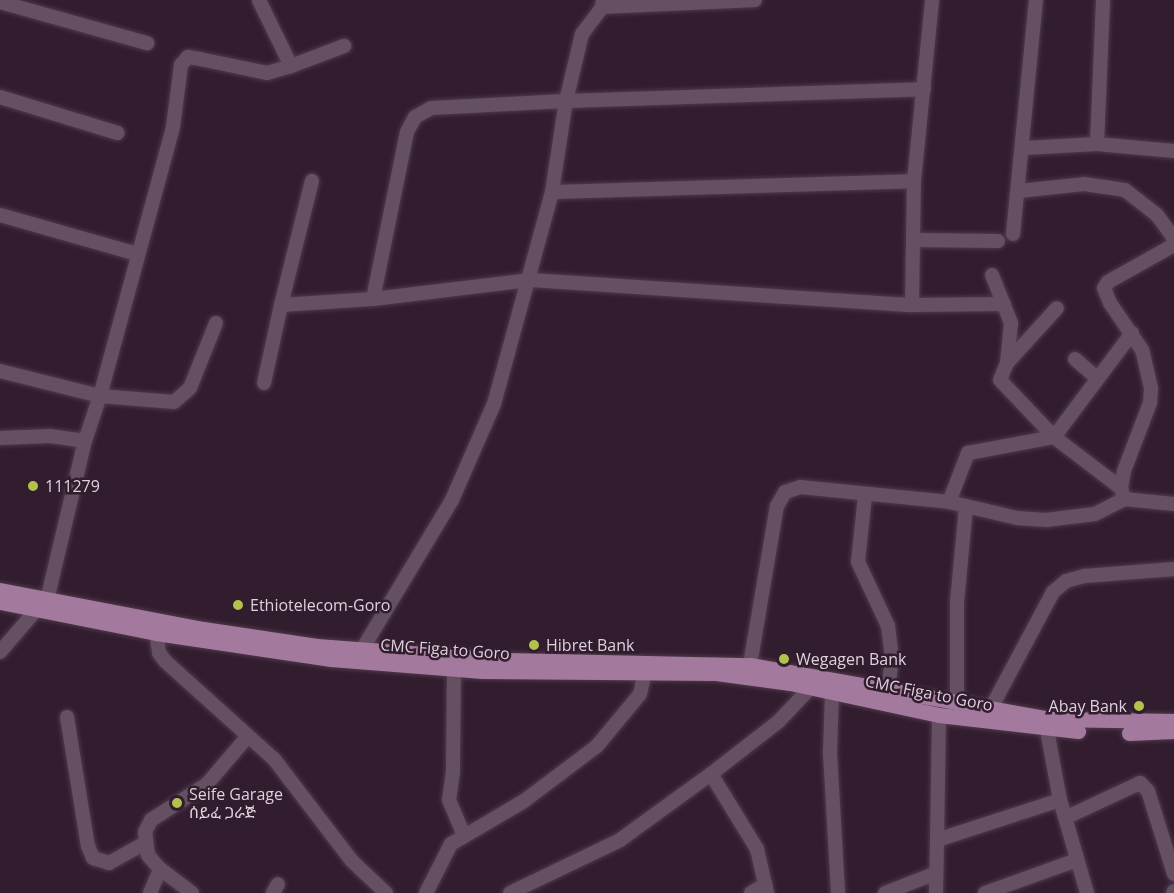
<!DOCTYPE html>
<html>
<head>
<meta charset="utf-8">
<style>
  body { margin:0 }
  #map { position:relative; width:1174px; height:893px; overflow:hidden; background:#321d2f; font-family:"Open Sans","Noto Sans Ethiopic",sans-serif }
  div>[style] { position:absolute }
  [style*='--x'] { left:calc(var(--x)*1px); top:calc(var(--y)*1px); width:calc(var(--w)*1px); rotate:calc(var(--a)*1deg) }
  .roads { filter:drop-shadow(0 0 2px #4e3a4b) drop-shadow(0 0 2px #4e3a4b) }
  .street>* { height:14px; margin:-7px; padding:0 7px; transform-origin:7px; border-radius:7px; background:#655062 }
  .primary>* { height:15px; margin:-7.5px; padding:0 7.5px; transform-origin:7.5px; border-radius:7.5px; background:#a4799e }
  .dots>* { width:16px; height:16px; translate:-50% -50%; box-sizing:border-box; border:3px solid #321d2f; border-radius:50% }
  span { translate:-50% -50%; white-space:nowrap; text-align:center; line-height:1.15; -webkit-text-stroke:5px #321d2f; paint-order:stroke }
  .poi-label { font-size:16px; color:#dfd1dc }
  .left { translate:0 -50%; text-align:left }
  .right { translate:-100% -50%; text-align:right }
  .street-label { font-size:16px; color:#dfd1dc }
</style>
</head>
<body>
<div id="map">
  <div class="roads">
    <div class="street">
      <i style="--x:0;--y:2;--w:153;--a:15.6"></i>
      <i style="--x:602;--y:7;--w:153;--a:-2.6"></i>
      <i style="--x:291;--y:66;--w:57;--a:-20.7"></i>
      <i style="--x:0;--y:97;--w:123;--a:17"></i>
      <i style="--x:1097;--y:144;--w:144;--a:-87.6"></i>
      <i style="--x:1025;--y:148;--w:72;--a:-3.2"></i>
      <i style="--x:1097;--y:144;--w:77;--a:5.2"></i>
      <i style="--x:1019;--y:191;--w:65;--a:-6.1"></i>
      <i style="--x:1084;--y:184;--w:41;--a:8.3"></i>
      <i style="--x:1125;--y:190;--w:41;--a:38"></i>
      <i style="--x:1157;--y:215;--w:29;--a:54"></i>
      <i style="--x:552;--y:192;--w:362;--a:-1.7"></i>
      <i style="--x:0;--y:215;--w:142;--a:15.9"></i>
      <i style="--x:1013;--y:234;--w:235;--a:-84.4"></i>
      <i style="--x:913;--y:240;--w:85;--a:0.7"></i>
      <i style="--x:992;--y:275;--w:52;--a:68.4"></i>
      <i style="--x:1011;--y:323;--w:40;--a:95.7"></i>
      <i style="--x:1007;--y:363;--w:18;--a:112"></i>
      <i style="--x:1000;--y:380;--w:79;--a:46.5"></i>
      <i style="--x:1054;--y:437;--w:84;--a:37.3"></i>
      <i style="--x:373;--y:299;--w:170;--a:-78.5"></i>
      <i style="--x:407;--y:132;--w:17;--a:-62"></i>
      <i style="--x:415;--y:117;--w:18;--a:-29"></i>
      <i style="--x:431;--y:108;--w:135;--a:-3"></i>
      <i style="--x:566;--y:101;--w:69;--a:-76.6"></i>
      <i style="--x:582;--y:34;--w:34;--a:-53"></i>
      <i style="--x:602;--y:7;--w:7;--a:-82"></i>
      <i style="--x:281;--y:305;--w:128;--a:-76"></i>
      <i style="--x:912;--y:305;--w:124;--a:-89.1"></i>
      <i style="--x:914;--y:181;--w:182;--a:-84.3"></i>
      <i style="--x:1075;--y:359;--w:29;--a:41"></i>
      <i style="--x:1007;--y:363;--w:74;--a:-47.7"></i>
      <i style="--x:0;--y:371;--w:103;--a:14"></i>
      <i style="--x:100;--y:396;--w:279;--a:-74.8"></i>
      <i style="--x:173;--y:127;--w:63;--a:-82.6"></i>
      <i style="--x:181;--y:65;--w:11;--a:-49"></i>
      <i style="--x:188;--y:57;--w:12;--a:9"></i>
      <i style="--x:200;--y:59;--w:68;--a:11.8"></i>
      <i style="--x:267;--y:73;--w:25;--a:-16"></i>
      <i style="--x:291;--y:66;--w:73;--a:-115.9"></i>
      <i style="--x:264;--y:383;--w:80;--a:-77.7"></i>
      <i style="--x:281;--y:305;--w:92;--a:-3.7"></i>
      <i style="--x:373;--y:299;--w:159;--a:-6.9"></i>
      <i style="--x:531;--y:280;--w:382;--a:3.8"></i>
      <i style="--x:912;--y:305;--w:92;--a:-0.6"></i>
      <i style="--x:0;--y:438;--w:50;--a:-2.3"></i>
      <i style="--x:50;--y:436;--w:35;--a:8"></i>
      <i style="--x:865;--y:496;--w:66;--a:96.1"></i>
      <i style="--x:858;--y:562;--w:71;--a:64.9"></i>
      <i style="--x:888;--y:626;--w:32;--a:83"></i>
      <i style="--x:892;--y:658;--w:33;--a:97"></i>
      <i style="--x:1124;--y:499;--w:11;--a:-105"></i>
      <i style="--x:1121;--y:488;--w:17;--a:-80"></i>
      <i style="--x:1124;--y:471;--w:73;--a:-69.1"></i>
      <i style="--x:1150;--y:403;--w:15;--a:-86"></i>
      <i style="--x:1151;--y:388;--w:39;--a:-103"></i>
      <i style="--x:1142;--y:350;--w:57;--a:-124.2"></i>
      <i style="--x:1110;--y:303;--w:16;--a:-112"></i>
      <i style="--x:1104;--y:288;--w:7;--a:-56"></i>
      <i style="--x:1108;--y:282;--w:76;--a:-29.3"></i>
      <i style="--x:949;--y:502;--w:53;--a:-68.8"></i>
      <i style="--x:968;--y:453;--w:87;--a:-10.5"></i>
      <i style="--x:1054;--y:437;--w:130;--a:-53.1"></i>
      <i style="--x:47;--y:600;--w:163;--a:-76.6"></i>
      <i style="--x:85;--y:441;--w:47;--a:-71.6"></i>
      <i style="--x:100;--y:396;--w:74;--a:4.6"></i>
      <i style="--x:174;--y:402;--w:21;--a:-41"></i>
      <i style="--x:190;--y:388;--w:70;--a:-68.2"></i>
      <i style="--x:156;--y:633;--w:20;--a:81"></i>
      <i style="--x:159;--y:653;--w:10;--a:53"></i>
      <i style="--x:165;--y:661;--w:147;--a:42"></i>
      <i style="--x:274;--y:759;--w:128;--a:52.6"></i>
      <i style="--x:352;--y:861;--w:47;--a:43.3"></i>
      <i style="--x:0;--y:652;--w:57;--a:-49.3"></i>
      <i style="--x:357;--y:658;--w:184;--a:-59"></i>
      <i style="--x:452;--y:500;--w:105;--a:-66.4"></i>
      <i style="--x:494;--y:404;--w:220;--a:-74.7"></i>
      <i style="--x:552;--y:192;--w:92;--a:-81.3"></i>
      <i style="--x:566;--y:101;--w:358;--a:-1.9"></i>
      <i style="--x:750;--y:665;--w:161;--a:-80.4"></i>
      <i style="--x:777;--y:506;--w:16;--a:-60"></i>
      <i style="--x:785;--y:492;--w:16;--a:-18"></i>
      <i style="--x:800;--y:487;--w:150;--a:5.7"></i>
      <i style="--x:949;--y:502;--w:70;--a:13.2"></i>
      <i style="--x:1017;--y:518;--w:29;--a:4"></i>
      <i style="--x:1046;--y:520;--w:49;--a:-7"></i>
      <i style="--x:1095;--y:514;--w:33;--a:-27"></i>
      <i style="--x:1124;--y:499;--w:50;--a:5.7"></i>
      <i style="--x:454;--y:669;--w:103;--a:90.6"></i>
      <i style="--x:453;--y:772;--w:28;--a:98"></i>
      <i style="--x:449;--y:800;--w:38;--a:67"></i>
      <i style="--x:832;--y:692;--w:61;--a:91.9"></i>
      <i style="--x:830;--y:753;--w:140;--a:86.7"></i>
      <i style="--x:957;--y:703;--w:101;--a:-90"></i>
      <i style="--x:957;--y:602;--w:96;--a:-84.6"></i>
      <i style="--x:990;--y:710;--w:134;--a:-61.9"></i>
      <i style="--x:1053;--y:592;--w:17;--a:-40"></i>
      <i style="--x:1066;--y:581;--w:20;--a:-15"></i>
      <i style="--x:1085;--y:576;--w:89;--a:-4.5"></i>
      <i style="--x:939;--y:715;--w:125;--a:90.9"></i>
      <i style="--x:937;--y:840;--w:129;--a:-18"></i>
      <i style="--x:67;--y:717;--w:131;--a:80.8"></i>
      <i style="--x:88;--y:846;--w:13;--a:67"></i>
      <i style="--x:93;--y:858;--w:17;--a:17"></i>
      <i style="--x:109;--y:863;--w:41;--a:-29.1"></i>
      <i style="--x:1047;--y:730;--w:71;--a:79.5"></i>
      <i style="--x:1060;--y:800;--w:97;--a:73.8"></i>
      <i style="--x:711;--y:774;--w:86;--a:-37.9"></i>
      <i style="--x:779;--y:721;--w:45;--a:-46.8"></i>
      <i style="--x:1067;--y:817;--w:81;--a:-25"></i>
      <i style="--x:1140;--y:783;--w:11;--a:45"></i>
      <i style="--x:1148;--y:791;--w:87;--a:72.6"></i>
      <i style="--x:150;--y:893;--w:26;--a:-67"></i>
      <i style="--x:192;--y:893;--w:40;--a:-143"></i>
      <i style="--x:160;--y:869;--w:18;--a:-131"></i>
      <i style="--x:148;--y:855;--w:23;--a:-97"></i>
      <i style="--x:145;--y:832;--w:13;--a:-63"></i>
      <i style="--x:151;--y:820;--w:67;--a:-32.7"></i>
      <i style="--x:207;--y:784;--w:63;--a:-49.5"></i>
      <i style="--x:273;--y:893;--w:10;--a:-61"></i>
      <i style="--x:426;--y:893;--w:55;--a:-63"></i>
      <i style="--x:451;--y:844;--w:85;--a:-30.5"></i>
      <i style="--x:524;--y:801;--w:91;--a:-37"></i>
      <i style="--x:597;--y:746;--w:67;--a:-50.4"></i>
      <i style="--x:640;--y:694;--w:23;--a:-77"></i>
      <i style="--x:510;--y:893;--w:122;--a:-25.7"></i>
      <i style="--x:620;--y:840;--w:112;--a:-36"></i>
      <i style="--x:711;--y:774;--w:88;--a:58.5"></i>
      <i style="--x:757;--y:849;--w:45;--a:77.2"></i>
      <i style="--x:751;--y:893;--w:17;--a:-31"></i>
      <i style="--x:885;--y:893;--w:53;--a:-21.2"></i>
      <i style="--x:936;--y:893;--w:53;--a:-88.9"></i>
      <i style="--x:985;--y:893;--w:98;--a:-19.7"></i>
      <i style="--x:1173;--y:893;--w:2;--a:-63"></i>
    </div>
    <div class="primary">
      <i style="--x:0;--y:590;--w:207;--a:10.9"></i>
      <i style="--x:203;--y:629;--w:115;--a:8.5"></i>
      <i style="--x:317;--y:646;--w:189;--a:4.3"></i>
      <i style="--x:505;--y:660;--w:245;--a:1.2"></i>
      <i style="--x:750;--y:665;--w:306;--a:10.2"></i>
      <i style="--x:1051;--y:719;--w:123;--a:0.9"></i>
      <i style="--x:0;--y:602;--w:159;--a:11.2"></i>
      <i style="--x:156;--y:633;--w:177;--a:8.5"></i>
      <i style="--x:331;--y:659;--w:152;--a:4.5"></i>
      <i style="--x:483;--y:671;--w:233;--a:0.5"></i>
      <i style="--x:716;--y:673;--w:75;--a:7.7"></i>
      <i style="--x:790;--y:683;--w:152;--a:12.1"></i>
      <i style="--x:939;--y:715;--w:140;--a:6.6"></i>
      <i style="--x:1129;--y:733;--w:45;--a:-2.5"></i>
    </div>
  </div>
  <div class="dots">
    <i style="left:33px;top:486px;background:#b3c24b"></i>
    <i style="left:238px;top:605px;background:#b3c24b"></i>
    <i style="left:534px;top:645px;background:#b3c24b"></i>
    <i style="left:784px;top:659px;background:#b3c24b"></i>
    <i style="left:1139px;top:706px;background:#b3c24b"></i>
    <i style="left:177px;top:803px;background:#b3c24b"></i>
  </div>
  <div class="poi-label">
    <span class="left" style="left:45px;top:486px">111279</span>
    <span class="left" style="left:250px;top:605px">Ethiotelecom-Goro</span>
    <span class="left" style="left:546px;top:645px">Hibret Bank</span>
    <span class="left" style="left:796px;top:659px">Wegagen Bank</span>
    <span class="right" style="left:1127px;top:706px">Abay Bank</span>
    <span class="left" style="left:189px;top:803px">Seife Garage<br>ሰይፈ ጋራጅ</span>
  </div>
  <div class="street-label">
    <span style="left:445px;top:649px;rotate:4deg">CMC Figa to Goro</span>
    <span style="left:929px;top:693px;rotate:11deg">CMC Figa to Goro</span>
  </div>
</div>
</body>
</html>
